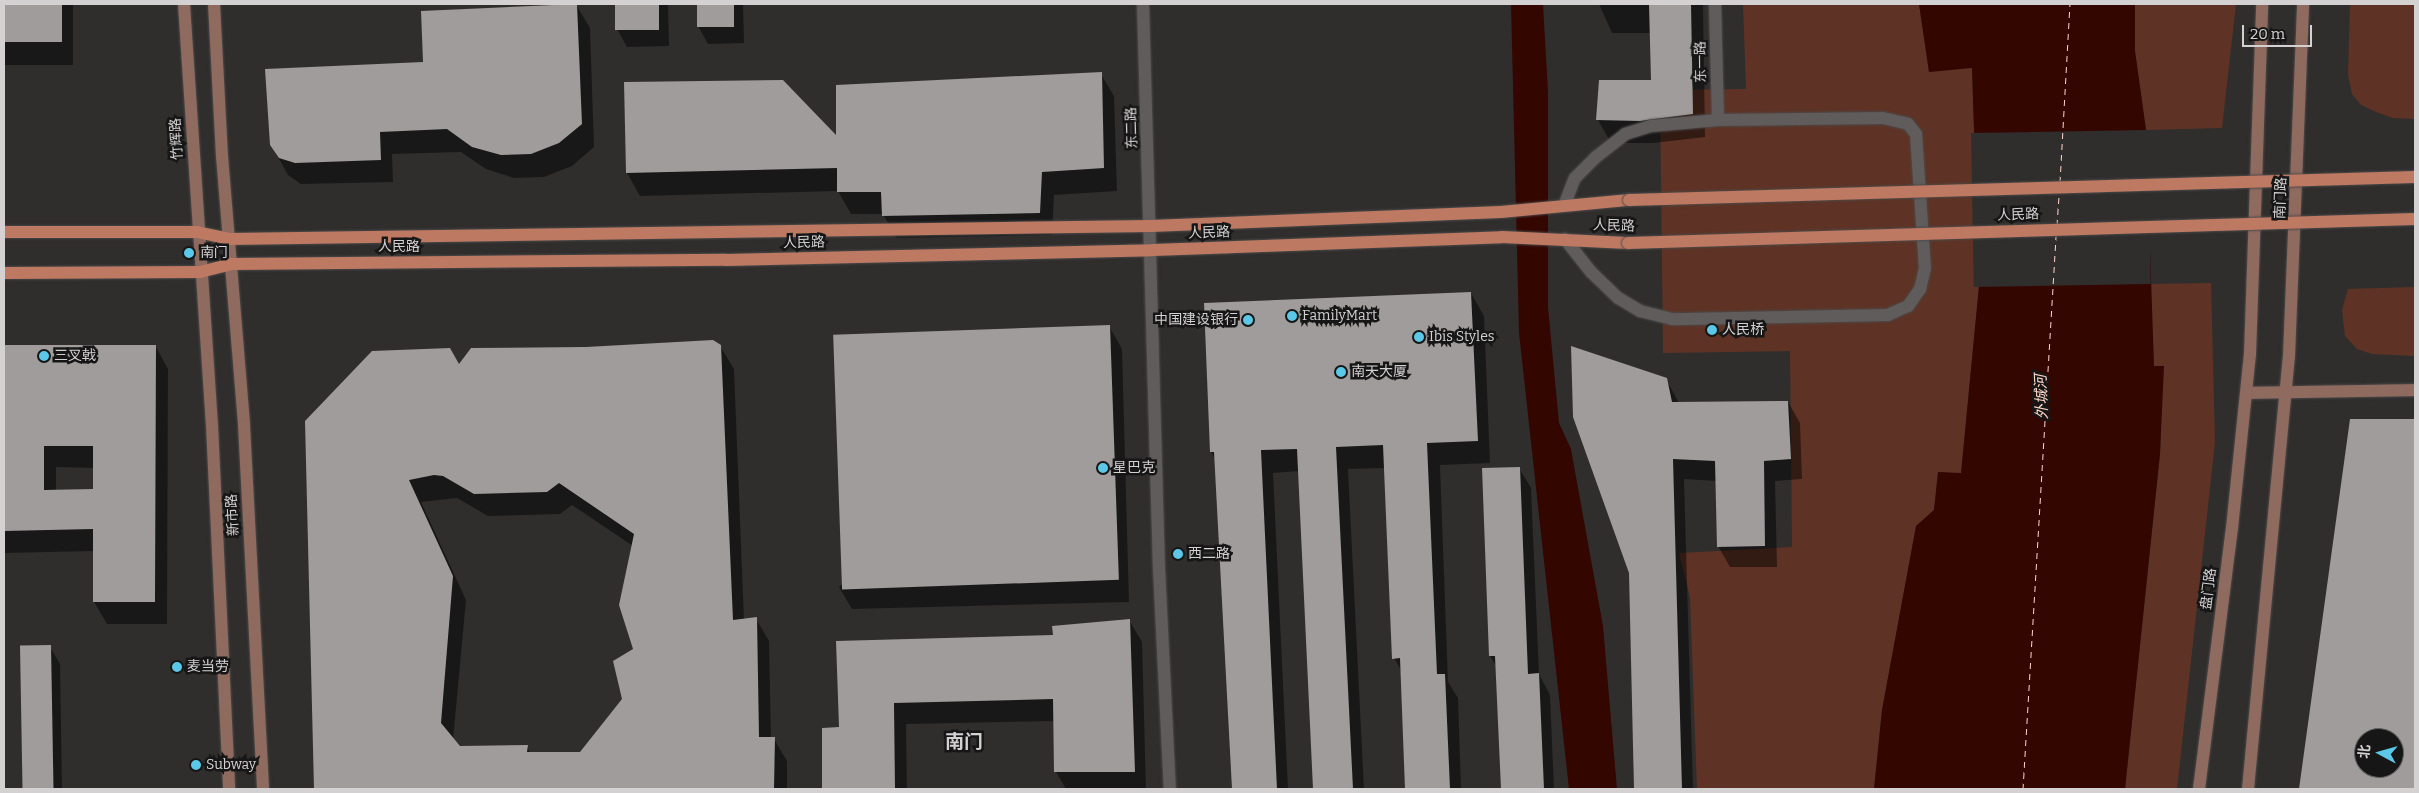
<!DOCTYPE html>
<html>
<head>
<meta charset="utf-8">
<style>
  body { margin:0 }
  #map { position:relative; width:2419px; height:793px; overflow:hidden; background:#302e2d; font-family:Bitter,"Noto Sans SC",serif }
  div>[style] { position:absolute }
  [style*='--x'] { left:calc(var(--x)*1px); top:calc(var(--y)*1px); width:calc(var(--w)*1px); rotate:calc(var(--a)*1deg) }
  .green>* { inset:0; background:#5e3325 }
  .water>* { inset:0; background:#340600 }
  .pier>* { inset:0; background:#302e2d; transform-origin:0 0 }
  .shadow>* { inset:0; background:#0007; transform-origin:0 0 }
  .ferry>* { height:1px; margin-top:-0.5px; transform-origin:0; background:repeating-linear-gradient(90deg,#fed4c7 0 6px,transparent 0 11px) }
  .building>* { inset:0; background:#9f9c9b; transform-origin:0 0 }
  .roads { filter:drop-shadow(0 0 1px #4c4a4a) drop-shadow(0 0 1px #4c4a4a) }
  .minor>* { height:12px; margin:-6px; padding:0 6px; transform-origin:6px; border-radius:6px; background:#5f5c5b }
  .secondary>* { height:12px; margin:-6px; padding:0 6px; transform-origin:6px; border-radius:6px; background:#8e6a5f }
  .primary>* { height:12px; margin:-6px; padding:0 6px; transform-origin:6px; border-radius:6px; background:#be7962 }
  .bridges { filter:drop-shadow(0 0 1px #4c4a4a) drop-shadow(0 0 1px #4c4a4a) }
  .primary-bridge>* { height:12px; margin:-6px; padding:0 6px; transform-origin:6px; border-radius:6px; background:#be7962 }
  .dots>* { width:14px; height:14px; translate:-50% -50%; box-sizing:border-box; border:2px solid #171616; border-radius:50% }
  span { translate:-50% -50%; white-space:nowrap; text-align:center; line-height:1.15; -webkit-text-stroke:5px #171616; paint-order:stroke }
  .street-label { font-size:14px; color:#d3d1d1 }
  .poi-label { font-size:14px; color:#d3d1d1 }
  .left { translate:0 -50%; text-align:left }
  .right { translate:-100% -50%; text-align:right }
  .water-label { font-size:15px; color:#fed4c7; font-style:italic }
  .district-label { font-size:19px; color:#d3d1d1; font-weight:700 }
  .frame { position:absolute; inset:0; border:5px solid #d3d1d1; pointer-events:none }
  .north { position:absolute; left:2354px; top:728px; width:50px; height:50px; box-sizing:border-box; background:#171616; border:1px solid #626161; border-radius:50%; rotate:276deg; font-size:14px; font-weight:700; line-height:20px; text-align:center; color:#d3d1d1 }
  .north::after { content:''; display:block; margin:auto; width:18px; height:22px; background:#5ac8e6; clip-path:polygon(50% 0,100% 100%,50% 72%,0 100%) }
  .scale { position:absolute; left:2242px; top:25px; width:70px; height:22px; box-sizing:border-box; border:2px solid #d3d1d1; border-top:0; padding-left:6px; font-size:15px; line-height:18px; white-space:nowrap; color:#d3d1d1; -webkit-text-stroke:4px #171616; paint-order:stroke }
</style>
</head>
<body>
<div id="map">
  <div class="green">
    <i style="clip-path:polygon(1743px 4px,1919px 4px,1929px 72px,1972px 67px,1979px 286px,1961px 474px,1938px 472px,1934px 510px,1916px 526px,1882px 710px,1874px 789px,1697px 789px,1690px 597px,1679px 553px,1792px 547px,1790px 351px,1663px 353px,1660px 90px,1746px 89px)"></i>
    <i style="clip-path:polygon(2135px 4px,2236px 4px,2222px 128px,2146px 130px,2135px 51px)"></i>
    <i style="clip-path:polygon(2350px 4px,2415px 4px,2415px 119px,2393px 118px,2376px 112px,2361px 105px,2352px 94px,2348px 75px)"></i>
    <i style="clip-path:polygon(2211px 283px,2215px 442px,2177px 789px,2125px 789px,2160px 454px,2163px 366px,2154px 367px,2150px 284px)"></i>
    <i style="clip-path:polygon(2415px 287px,2415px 356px,2372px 354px,2357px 349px,2345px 336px,2342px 310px,2348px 289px)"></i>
  </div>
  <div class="water">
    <i style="clip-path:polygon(1511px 4px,1543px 4px,1548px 92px,1548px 307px,1559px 423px,1571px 449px,1603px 626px,1617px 789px,1569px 789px,1519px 333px)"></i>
    <i style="clip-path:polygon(1919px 4px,2135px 4px,2135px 51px,2146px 130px,2154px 366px,2164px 366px,2160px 454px,2125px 789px,1874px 789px,1882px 710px,1916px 526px,1934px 510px,1938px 472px,1961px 473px,1979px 286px,1972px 68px,1929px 72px)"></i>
  </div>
  <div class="pier">
    <i style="left:2148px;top:130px;width:154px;height:177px;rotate:89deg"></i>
  </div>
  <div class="shadow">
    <i style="left:4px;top:4px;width:69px;height:61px"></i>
    <i style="clip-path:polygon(616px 4px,668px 4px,669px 46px,627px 47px,617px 29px)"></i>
    <i style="clip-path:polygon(698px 4px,743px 4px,744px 43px,708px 44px,698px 26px)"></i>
    <i style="clip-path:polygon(1599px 4px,1703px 4px,1705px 137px,1653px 143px,1611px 143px,1598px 120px,1652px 81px,1651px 33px,1612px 33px)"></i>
    <i style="clip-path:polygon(577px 6px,590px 28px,594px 147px,572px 166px,544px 177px,514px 178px,486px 169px,461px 152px,392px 154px,393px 182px,301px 184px,288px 175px,271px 144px,425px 64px)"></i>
    <i style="clip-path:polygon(1101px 74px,1114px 96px,1117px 191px,1054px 195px,1052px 235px,896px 238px,883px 214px,851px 214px,838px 191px,640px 196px,627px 173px,838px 138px)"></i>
    <i style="clip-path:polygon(1471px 293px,1484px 316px,1490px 463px,1440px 465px,1448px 682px,1458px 698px,1461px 789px,1406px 789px,1402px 672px,1394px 658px,1386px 468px,1348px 469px,1364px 789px,1314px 789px,1299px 471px,1273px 473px,1288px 789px,1234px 789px,1216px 461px,1211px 452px)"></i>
    <i style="clip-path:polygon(1109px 326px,1122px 349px,1129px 602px,852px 609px,839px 587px)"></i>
    <i style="clip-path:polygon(evenodd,4px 346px,156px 347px,168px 369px,167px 624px,107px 624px,94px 602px,94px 551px,4px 553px,4px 346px,56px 467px,94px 468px,94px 490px,56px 491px,56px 467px)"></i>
    <i style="clip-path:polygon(evenodd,720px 346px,734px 369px,744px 620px,756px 619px,769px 641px,771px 739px,774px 739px,787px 761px,787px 789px,316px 789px,306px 421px,459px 366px,720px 346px,457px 498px,488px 516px,560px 514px,572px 505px,633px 546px,635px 649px,624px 699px,580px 753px,531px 754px,527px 747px,460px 748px,453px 740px,466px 600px,421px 502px,457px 498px)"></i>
    <i style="clip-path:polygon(1666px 379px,1679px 403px,1788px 402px,1800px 423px,1802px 479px,1775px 481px,1777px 567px,1730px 567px,1718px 546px,1717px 481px,1684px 479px,1693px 789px,1636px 789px,1630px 573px)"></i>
    <i style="clip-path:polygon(evenodd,2351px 420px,2415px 420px,2415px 789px,2300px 789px,2351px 420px,2364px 738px,2394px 738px,2394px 768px,2364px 768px,2364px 738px)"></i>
    <i style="clip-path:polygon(1519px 468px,1531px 488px,1539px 674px,1550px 695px,1554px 789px,1502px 789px,1497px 667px,1490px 656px)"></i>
    <i style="clip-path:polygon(1129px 620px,1142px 642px,1146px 789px,1066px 789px,1056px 772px,1055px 721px,906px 724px,907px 789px,824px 789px,823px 729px,840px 729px,837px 642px,1054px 636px)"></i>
    <i style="clip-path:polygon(21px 647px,50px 647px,60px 664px,62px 789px,23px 789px)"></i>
  </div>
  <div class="ferry">
    <i style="--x:2060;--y:182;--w:178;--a:-86.8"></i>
    <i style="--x:2057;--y:225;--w:31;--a:-86"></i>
    <i style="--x:2023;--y:789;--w:554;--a:-86.58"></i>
  </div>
  <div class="building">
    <i style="left:4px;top:4px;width:58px;height:38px"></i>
    <i style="clip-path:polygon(577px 4px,582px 124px,559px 143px,531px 154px,501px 155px,472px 147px,447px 129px,380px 132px,381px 160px,295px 163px,279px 158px,270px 145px,265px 69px,423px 62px,421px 11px)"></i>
    <i style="left:615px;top:4px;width:44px;height:26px"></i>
    <i style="left:697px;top:4px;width:37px;height:23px"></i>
    <i style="clip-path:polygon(1649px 4px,1691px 4px,1693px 114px,1640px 121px,1596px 120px,1599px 80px,1651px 80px)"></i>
    <i style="clip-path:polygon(1102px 72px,1104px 168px,1042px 172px,1040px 213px,882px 216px,881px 192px,837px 192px,837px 168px,626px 173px,624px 82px,783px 80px,836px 135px,836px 85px)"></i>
    <i style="clip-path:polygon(1471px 292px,1478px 441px,1427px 443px,1437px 674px,1445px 674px,1450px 789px,1405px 789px,1400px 658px,1392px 659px,1383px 445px,1336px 447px,1353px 789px,1313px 789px,1297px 449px,1261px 450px,1277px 789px,1232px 789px,1214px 452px,1210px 452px,1204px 303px)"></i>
    <i style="left:1110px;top:325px;width:255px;height:277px;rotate:88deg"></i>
    <i style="clip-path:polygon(evenodd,713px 340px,721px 345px,733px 620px,757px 617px,759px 737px,775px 737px,774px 789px,314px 789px,305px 421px,372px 351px,450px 348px,459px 364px,471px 348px,586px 347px,713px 340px,434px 475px,443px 476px,474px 494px,547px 492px,559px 483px,634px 534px,619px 605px,633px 649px,613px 661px,622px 699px,580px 752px,527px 752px,528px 745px,460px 746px,441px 723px,453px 576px,409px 480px,434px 475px)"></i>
    <i style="clip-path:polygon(evenodd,4px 345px,156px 345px,155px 602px,93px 602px,93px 529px,4px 531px,4px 345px,44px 446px,93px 446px,93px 489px,44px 490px,44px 446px)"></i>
    <i style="clip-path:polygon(1571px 346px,1667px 378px,1672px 402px,1788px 401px,1791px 459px,1764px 461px,1765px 546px,1717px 547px,1715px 461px,1673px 459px,1682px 789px,1634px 789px,1629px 573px,1573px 417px)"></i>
    <i style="clip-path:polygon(evenodd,2350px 419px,2415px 419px,2415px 789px,2299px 789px,2350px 419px,2364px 738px,2394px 738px,2394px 768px,2364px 768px,2364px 738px)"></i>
    <i style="clip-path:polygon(1520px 467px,1528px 674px,1539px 673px,1544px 789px,1501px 789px,1495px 656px,1489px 656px,1482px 468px)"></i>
    <i style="clip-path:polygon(1130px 619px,1135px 772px,1054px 772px,1053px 699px,894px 703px,895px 789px,822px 789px,822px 728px,839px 727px,836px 641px,1053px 635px,1052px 626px)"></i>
    <i style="left:51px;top:645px;width:144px;height:31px;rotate:89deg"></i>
  </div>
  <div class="roads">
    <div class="minor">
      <i style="--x:1143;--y:4;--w:564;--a:88.38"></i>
      <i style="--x:1159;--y:568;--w:221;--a:87.2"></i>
      <i style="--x:1715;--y:4;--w:116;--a:88.5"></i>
      <i style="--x:1564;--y:206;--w:30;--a:-69"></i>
      <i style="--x:1575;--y:178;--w:30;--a:-45"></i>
      <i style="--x:1596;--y:157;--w:37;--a:-38"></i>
      <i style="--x:1625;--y:134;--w:27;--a:-17"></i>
      <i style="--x:1651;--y:126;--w:67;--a:-5.1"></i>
      <i style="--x:1718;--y:120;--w:165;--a:-0.7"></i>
      <i style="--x:1883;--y:118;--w:26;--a:13"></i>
      <i style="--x:1908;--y:124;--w:13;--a:51"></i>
      <i style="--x:1916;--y:134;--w:134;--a:86.2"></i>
      <i style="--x:1925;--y:268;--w:22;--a:103"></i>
      <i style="--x:1920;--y:289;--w:21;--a:125"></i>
      <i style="--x:1908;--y:306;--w:22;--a:156"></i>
      <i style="--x:1888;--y:315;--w:216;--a:178.9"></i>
      <i style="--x:1672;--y:319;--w:33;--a:-166"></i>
      <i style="--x:1640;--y:311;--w:26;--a:-149"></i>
      <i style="--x:1618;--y:298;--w:37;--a:-136"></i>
      <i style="--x:1591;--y:272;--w:42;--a:-128.2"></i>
    </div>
    <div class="secondary">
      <i style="--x:184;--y:4;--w:422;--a:86.2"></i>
      <i style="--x:212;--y:425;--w:364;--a:87.3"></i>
      <i style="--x:214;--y:4;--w:152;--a:87"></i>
      <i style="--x:222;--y:156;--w:270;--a:85.3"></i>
      <i style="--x:244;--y:425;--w:364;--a:87"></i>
      <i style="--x:2247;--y:393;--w:168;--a:-1"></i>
      <i style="--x:2199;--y:789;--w:263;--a:-82.8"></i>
      <i style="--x:2232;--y:528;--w:175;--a:-84.1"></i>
      <i style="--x:2250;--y:354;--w:350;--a:-88"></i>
      <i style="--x:2248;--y:789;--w:435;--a:-84.6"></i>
      <i style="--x:2289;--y:356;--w:352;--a:-87.7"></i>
    </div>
    <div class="primary">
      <i style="--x:4;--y:232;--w:193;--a:0"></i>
      <i style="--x:197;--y:232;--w:33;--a:12"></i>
      <i style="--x:229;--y:239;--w:922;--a:-0.81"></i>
      <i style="--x:1151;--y:226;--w:350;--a:-2.3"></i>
      <i style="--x:1501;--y:212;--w:129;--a:-5.4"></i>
      <i style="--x:4;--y:273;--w:196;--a:-0.3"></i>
      <i style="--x:200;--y:272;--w:32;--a:-14"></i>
      <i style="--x:231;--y:264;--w:495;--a:-0.5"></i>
      <i style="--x:726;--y:260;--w:427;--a:-1.3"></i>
      <i style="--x:1153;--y:250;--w:349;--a:-2.1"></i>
      <i style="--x:1502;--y:237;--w:126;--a:2.7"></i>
    </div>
  </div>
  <div class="bridges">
    <div class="primary-bridge">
      <i style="--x:1629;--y:200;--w:786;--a:-1.68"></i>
      <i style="--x:1628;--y:243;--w:787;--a:-1.75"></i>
    </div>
  </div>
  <div class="dots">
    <i style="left:189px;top:253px;background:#5ac8e6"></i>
    <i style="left:1292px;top:316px;background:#5ac8e6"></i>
    <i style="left:1248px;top:320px;background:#5ac8e6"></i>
    <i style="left:1712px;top:330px;background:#5ac8e6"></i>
    <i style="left:1419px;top:337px;background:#5ac8e6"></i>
    <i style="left:44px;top:356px;background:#5ac8e6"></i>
    <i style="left:1341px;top:372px;background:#5ac8e6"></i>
    <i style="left:1103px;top:468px;background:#5ac8e6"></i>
    <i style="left:1178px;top:554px;background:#5ac8e6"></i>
    <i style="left:177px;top:667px;background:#5ac8e6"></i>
    <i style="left:196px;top:765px;background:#5ac8e6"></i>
  </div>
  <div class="street-label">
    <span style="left:1701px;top:62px;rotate:-91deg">东一路</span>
    <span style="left:1132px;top:128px;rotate:-92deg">东二路</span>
    <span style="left:177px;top:139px;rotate:-93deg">竹辉路</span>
    <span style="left:2281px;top:198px;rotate:-88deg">南门路</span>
    <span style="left:2018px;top:215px;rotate:-2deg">人民路</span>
    <span style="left:1614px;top:226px;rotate:2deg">人民路</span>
    <span style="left:1209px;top:233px;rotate:-2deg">人民路</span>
    <span style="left:804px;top:243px;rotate:-1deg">人民路</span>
    <span style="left:399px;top:247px">人民路</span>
    <span style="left:233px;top:515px;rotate:-93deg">新市路</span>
    <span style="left:2209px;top:589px;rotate:-83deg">盘门路</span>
  </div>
  <div class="poi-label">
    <span class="left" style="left:200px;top:253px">南门</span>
    <span class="left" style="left:1302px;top:316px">FamilyMart</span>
    <span class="right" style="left:1238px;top:320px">中国建设银行</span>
    <span class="left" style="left:1722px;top:330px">人民桥</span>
    <span class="left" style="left:1429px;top:337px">Ibis Styles</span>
    <span class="left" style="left:54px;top:356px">三叉戟</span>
    <span class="left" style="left:1351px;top:372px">南天大厦</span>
    <span class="left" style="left:1113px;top:468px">星巴克</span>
    <span class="left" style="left:1188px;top:554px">西二路</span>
    <span class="left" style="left:187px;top:667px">麦当劳</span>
    <span class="left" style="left:206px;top:765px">Subway</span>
  </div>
  <div class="water-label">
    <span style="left:2042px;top:397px;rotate:-92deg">外城河</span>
  </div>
  <div class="district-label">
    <span style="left:964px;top:742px">南门</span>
  </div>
  <div class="frame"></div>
  <div class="north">北</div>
  <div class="scale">20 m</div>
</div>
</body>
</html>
